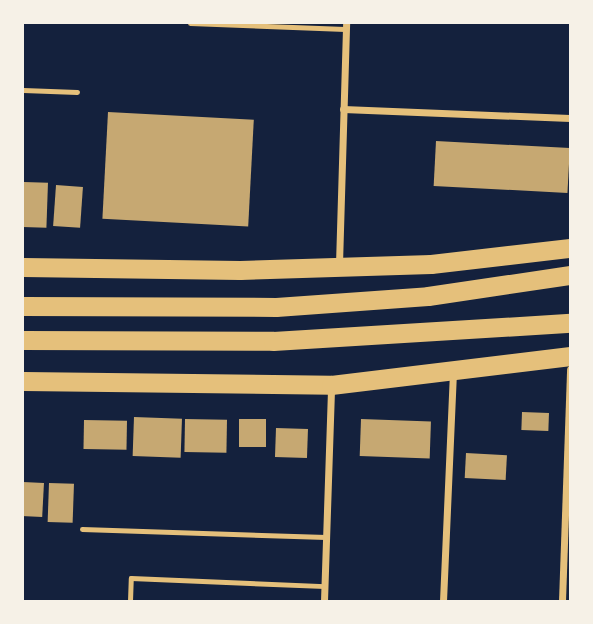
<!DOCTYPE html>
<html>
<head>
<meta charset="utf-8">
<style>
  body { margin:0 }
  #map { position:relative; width:593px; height:624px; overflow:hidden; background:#14213d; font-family:"DM Sans",sans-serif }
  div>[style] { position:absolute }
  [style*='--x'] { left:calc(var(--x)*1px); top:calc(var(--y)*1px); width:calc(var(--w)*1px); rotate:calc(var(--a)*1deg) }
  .building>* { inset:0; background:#c6a872; transform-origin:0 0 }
  .service>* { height:5px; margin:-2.5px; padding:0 2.5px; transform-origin:2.5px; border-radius:2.5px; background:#e5c07b }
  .minor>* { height:7px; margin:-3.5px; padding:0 3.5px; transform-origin:3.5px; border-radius:3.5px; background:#e5c07b }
  .trunk>* { height:19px; margin:-9.5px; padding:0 9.5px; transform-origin:9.5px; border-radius:9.5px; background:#e5c07b }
  span { translate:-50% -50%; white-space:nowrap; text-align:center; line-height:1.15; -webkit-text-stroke:7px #f6f1e7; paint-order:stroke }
  .frame { position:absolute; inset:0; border:24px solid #f6f1e7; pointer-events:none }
</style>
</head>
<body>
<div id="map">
  <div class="building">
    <i style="left:108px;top:112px;width:146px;height:107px;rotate:3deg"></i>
    <i style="left:436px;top:141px;width:134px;height:45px;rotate:3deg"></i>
    <i style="left:24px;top:182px;width:24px;height:45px;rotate:2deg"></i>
    <i style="left:56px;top:185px;width:27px;height:41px;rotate:4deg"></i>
    <i style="left:522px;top:412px;width:27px;height:18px;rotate:2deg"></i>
    <i style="left:134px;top:417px;width:48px;height:39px;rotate:2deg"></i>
    <i style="left:185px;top:419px;width:42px;height:33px;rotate:1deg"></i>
    <i style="left:239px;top:419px;width:27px;height:28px"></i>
    <i style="left:361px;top:419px;width:70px;height:37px;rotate:2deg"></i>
    <i style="left:84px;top:420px;width:43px;height:29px;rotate:1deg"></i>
    <i style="left:276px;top:428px;width:32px;height:29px;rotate:2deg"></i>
    <i style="left:466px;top:453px;width:41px;height:25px;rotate:3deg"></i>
    <i style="left:23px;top:482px;width:21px;height:34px;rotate:3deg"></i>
    <i style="left:49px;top:483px;width:25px;height:39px;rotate:2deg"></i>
  </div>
  <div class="service">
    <i style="--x:190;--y:23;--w:155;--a:2.2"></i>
    <i style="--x:23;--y:90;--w:54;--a:2.1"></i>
    <i style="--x:82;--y:529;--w:244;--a:1.9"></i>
    <i style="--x:130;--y:601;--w:23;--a:-88"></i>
    <i style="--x:131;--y:578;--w:194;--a:2.4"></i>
  </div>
  <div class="minor">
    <i style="--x:343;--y:109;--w:227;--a:2.3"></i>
    <i style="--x:339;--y:264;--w:241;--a:-88.3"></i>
    <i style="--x:324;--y:601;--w:216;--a:-88.1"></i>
    <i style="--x:443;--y:601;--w:231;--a:-87.5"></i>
    <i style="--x:562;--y:601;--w:232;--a:-88"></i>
  </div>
  <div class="trunk">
    <i style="--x:23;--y:267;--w:217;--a:0.8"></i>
    <i style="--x:240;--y:270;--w:191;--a:-1.8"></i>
    <i style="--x:431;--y:264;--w:140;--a:-6.6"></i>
    <i style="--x:23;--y:306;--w:253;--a:0.2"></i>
    <i style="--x:276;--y:307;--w:152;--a:-4.1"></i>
    <i style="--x:428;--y:296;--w:144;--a:-8.4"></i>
    <i style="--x:23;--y:340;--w:250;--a:0.2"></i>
    <i style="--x:273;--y:341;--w:298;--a:-3.5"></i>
    <i style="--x:23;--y:381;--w:308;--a:0.7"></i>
    <i style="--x:331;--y:385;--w:241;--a:-6.9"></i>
  </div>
  <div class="frame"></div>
</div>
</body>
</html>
